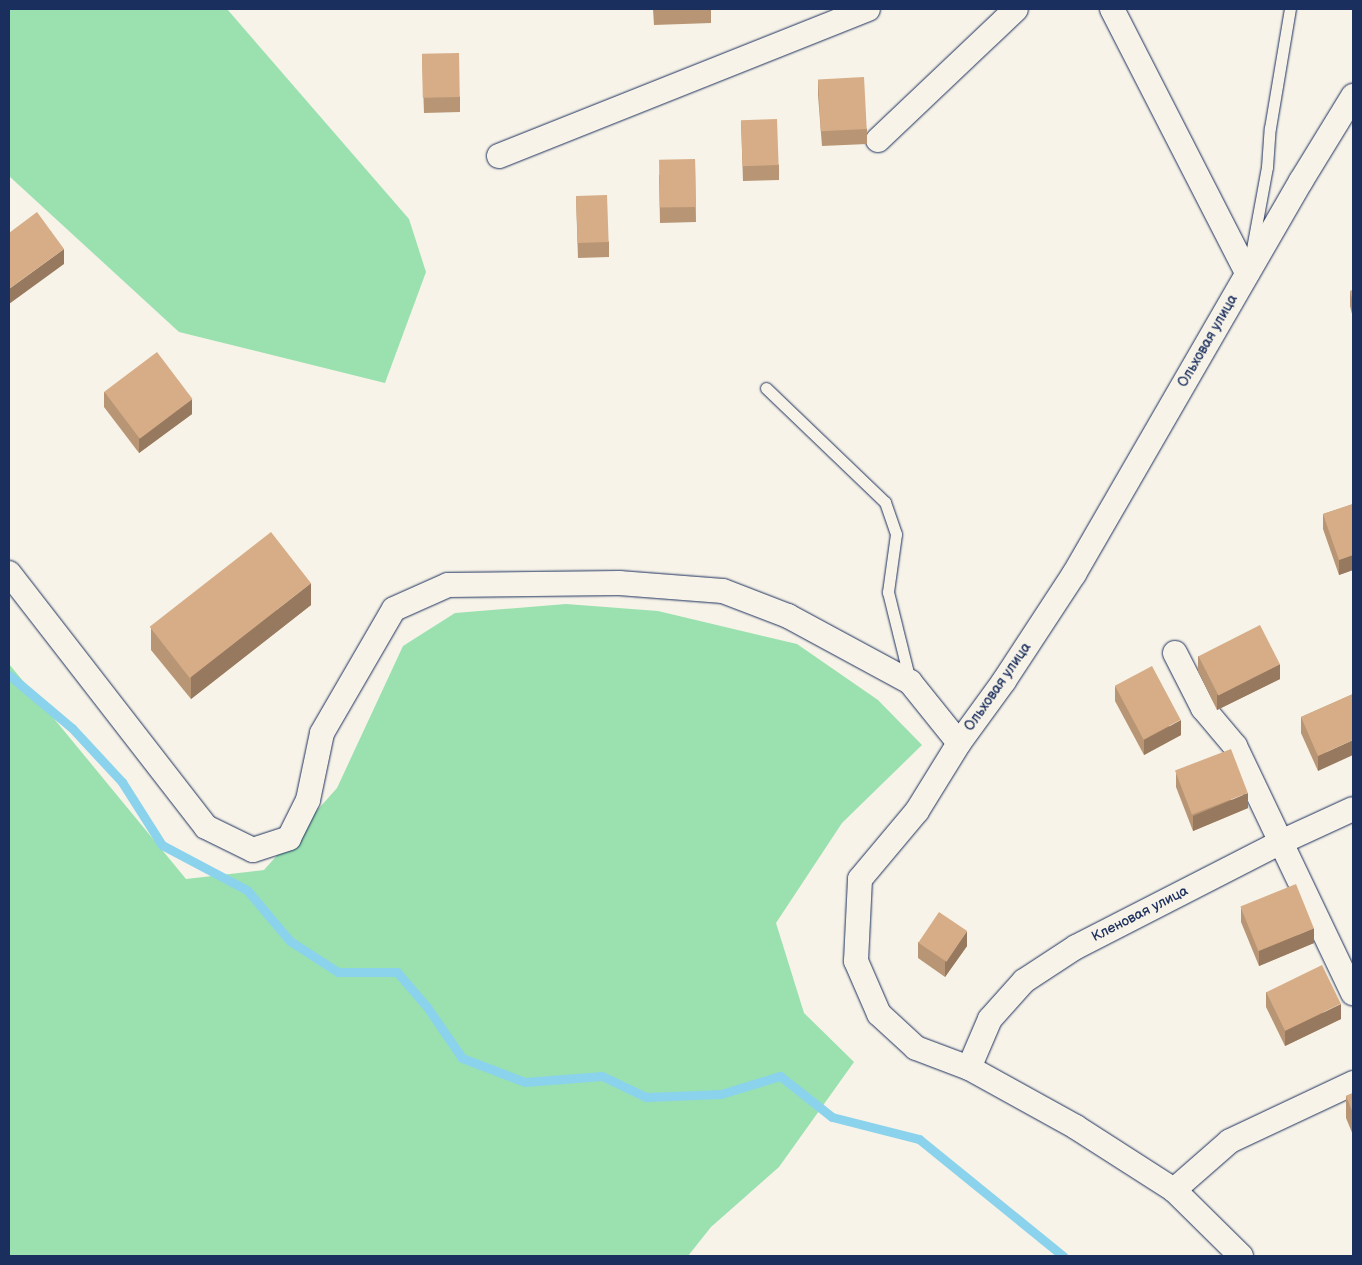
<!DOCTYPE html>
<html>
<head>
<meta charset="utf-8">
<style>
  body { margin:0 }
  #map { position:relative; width:1362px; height:1265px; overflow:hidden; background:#f7f3e8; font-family:"Balsamiq Sans",sans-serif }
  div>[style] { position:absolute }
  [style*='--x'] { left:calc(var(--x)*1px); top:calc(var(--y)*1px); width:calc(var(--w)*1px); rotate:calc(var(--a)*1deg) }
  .green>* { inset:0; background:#9ae1af }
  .stream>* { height:9px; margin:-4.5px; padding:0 4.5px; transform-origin:4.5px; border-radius:4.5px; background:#8bd3ec }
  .roads { filter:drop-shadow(0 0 1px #1b2f5e) drop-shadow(0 0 1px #1b2f5e) }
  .lane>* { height:11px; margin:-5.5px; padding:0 5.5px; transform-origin:5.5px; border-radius:5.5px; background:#f7f3e8 }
  .street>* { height:24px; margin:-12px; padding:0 12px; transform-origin:12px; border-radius:12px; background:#f7f3e8 }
  .wall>* { inset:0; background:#b89574 }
  .shaded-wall>* { inset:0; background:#96795e }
  .building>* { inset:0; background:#d6ad87; transform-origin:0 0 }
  span { translate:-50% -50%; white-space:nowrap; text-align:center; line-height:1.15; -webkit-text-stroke:5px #f7f3e8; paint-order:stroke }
  .street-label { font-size:14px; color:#1b2f5e }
  .frame { position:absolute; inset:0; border:10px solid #1b2f5e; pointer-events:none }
</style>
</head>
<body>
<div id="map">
  <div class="green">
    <i style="clip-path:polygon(9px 9px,227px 9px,409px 219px,426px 272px,385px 383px,179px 332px,9px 176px)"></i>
    <i style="clip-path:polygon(566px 604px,658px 611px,797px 644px,878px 700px,922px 745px,842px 823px,776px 923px,804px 1013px,854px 1062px,779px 1167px,711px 1227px,688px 1256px,9px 1256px,9px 664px,186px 879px,264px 870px,337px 788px,403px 646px,455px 613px)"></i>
  </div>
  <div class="stream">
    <i style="--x:9;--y:675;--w:82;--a:40.1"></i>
    <i style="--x:72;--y:728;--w:74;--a:47.2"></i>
    <i style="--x:122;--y:782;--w:75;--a:57.6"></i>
    <i style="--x:162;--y:845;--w:96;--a:27.9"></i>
    <i style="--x:247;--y:890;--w:67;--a:49.9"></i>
    <i style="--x:290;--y:941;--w:57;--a:32.9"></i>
    <i style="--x:338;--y:972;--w:59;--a:0"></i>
    <i style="--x:397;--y:972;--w:46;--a:49.4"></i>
    <i style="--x:427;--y:1007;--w:62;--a:55.5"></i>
    <i style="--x:462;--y:1058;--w:67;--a:20.9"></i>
    <i style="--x:525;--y:1082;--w:77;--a:-4.5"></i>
    <i style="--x:602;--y:1076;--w:49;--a:25.5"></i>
    <i style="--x:646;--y:1097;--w:75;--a:-2.3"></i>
    <i style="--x:721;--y:1094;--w:62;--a:-17"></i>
    <i style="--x:780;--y:1076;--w:66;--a:38.3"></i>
    <i style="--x:832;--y:1117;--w:90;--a:14.2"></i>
    <i style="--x:919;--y:1139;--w:186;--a:39.1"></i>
  </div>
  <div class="roads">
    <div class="lane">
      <i style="--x:1251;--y:254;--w:88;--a:-79.6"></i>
      <i style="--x:1267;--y:167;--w:39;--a:-86"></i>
      <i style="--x:1270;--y:128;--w:121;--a:-80.5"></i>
      <i style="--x:766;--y:388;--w:165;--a:43.8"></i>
      <i style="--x:885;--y:502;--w:34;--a:71"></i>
      <i style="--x:896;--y:534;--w:59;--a:97.9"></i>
      <i style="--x:888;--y:592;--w:92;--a:76.1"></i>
    </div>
    <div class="street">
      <i style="--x:1112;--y:9;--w:297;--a:62.9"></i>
      <i style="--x:878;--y:140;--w:190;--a:-43.5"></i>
      <i style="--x:499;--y:156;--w:397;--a:-21.7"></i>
      <i style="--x:9;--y:573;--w:321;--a:52.2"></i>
      <i style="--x:206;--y:827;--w:52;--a:26.1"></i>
      <i style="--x:253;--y:850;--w:38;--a:-18"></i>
      <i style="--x:289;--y:838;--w:42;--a:-63.4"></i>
      <i style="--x:308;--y:800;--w:68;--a:-78.2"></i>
      <i style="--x:322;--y:733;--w:143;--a:-59.9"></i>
      <i style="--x:394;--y:609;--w:59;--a:-24"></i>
      <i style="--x:448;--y:585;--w:171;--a:-0.7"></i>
      <i style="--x:619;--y:583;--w:104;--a:4.4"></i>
      <i style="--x:723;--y:591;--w:70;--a:21"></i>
      <i style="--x:788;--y:616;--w:139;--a:28.4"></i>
      <i style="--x:910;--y:682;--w:78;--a:51.2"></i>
      <i style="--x:1175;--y:653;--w:62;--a:63"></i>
      <i style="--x:1203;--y:708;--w:50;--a:49.9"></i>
      <i style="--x:1235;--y:746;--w:274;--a:64.5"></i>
      <i style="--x:969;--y:1068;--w:53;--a:-66.8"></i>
      <i style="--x:990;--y:1019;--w:51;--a:-48.2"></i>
      <i style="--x:1024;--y:981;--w:62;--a:-33.2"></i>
      <i style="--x:1076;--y:947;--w:228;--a:-27.1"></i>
      <i style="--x:1279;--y:843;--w:81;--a:-24.7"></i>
      <i style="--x:1174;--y:1190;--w:74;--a:-41.2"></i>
      <i style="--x:1230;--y:1141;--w:136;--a:-25.2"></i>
      <i style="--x:1241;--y:1256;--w:94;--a:-135.4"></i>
      <i style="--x:1174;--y:1190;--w:117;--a:-147.3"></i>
      <i style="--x:1076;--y:1127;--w:122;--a:-151.1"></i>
      <i style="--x:969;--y:1068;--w:57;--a:-159.3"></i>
      <i style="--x:916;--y:1048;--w:50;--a:-137.4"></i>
      <i style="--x:879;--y:1014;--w:58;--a:-113.5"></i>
      <i style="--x:856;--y:961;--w:82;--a:-87.2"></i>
      <i style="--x:860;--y:879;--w:89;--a:-50"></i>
      <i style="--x:917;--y:811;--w:80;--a:-58.3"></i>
      <i style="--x:959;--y:743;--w:77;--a:-54"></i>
      <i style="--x:1004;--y:681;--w:128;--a:-56.8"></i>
      <i style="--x:1074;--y:574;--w:454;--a:-60"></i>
      <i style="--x:1301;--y:181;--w:100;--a:-58.5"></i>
    </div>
  </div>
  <div class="wall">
    <i style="clip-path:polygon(653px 9px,711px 9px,711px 23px,654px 25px)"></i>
    <i style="clip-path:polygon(422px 55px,460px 97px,460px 112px,424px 113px)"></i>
    <i style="clip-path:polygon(818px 80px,867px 129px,867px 144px,822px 146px,818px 95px)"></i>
    <i style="clip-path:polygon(741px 121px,779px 165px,779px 180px,743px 181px)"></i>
    <i style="clip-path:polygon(695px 159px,696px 222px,660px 223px,659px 175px)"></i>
    <i style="clip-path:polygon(576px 197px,609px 242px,609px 257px,578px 258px)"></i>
    <i style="clip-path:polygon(1353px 290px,1353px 318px,1350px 306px,1350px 291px)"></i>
    <i style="clip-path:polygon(104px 392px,192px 414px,139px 453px,104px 407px)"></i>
    <i style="clip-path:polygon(1353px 504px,1353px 570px,1339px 575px,1323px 529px,1323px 514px)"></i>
    <i style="clip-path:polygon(311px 605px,191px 699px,151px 650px,151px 628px)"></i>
    <i style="clip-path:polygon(1198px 656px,1280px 679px,1217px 710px,1198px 671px)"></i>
    <i style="clip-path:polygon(1115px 686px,1181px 735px,1144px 755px,1115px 701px)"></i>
    <i style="clip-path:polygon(1353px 694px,1318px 771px,1301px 733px,1301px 717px)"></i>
    <i style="clip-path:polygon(1176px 772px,1248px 808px,1193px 831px,1176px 787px)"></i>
    <i style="clip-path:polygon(1241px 907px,1314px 943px,1259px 966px,1241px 922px)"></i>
    <i style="clip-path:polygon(918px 942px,967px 946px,945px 977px,918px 958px)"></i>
    <i style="clip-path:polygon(1266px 992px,1341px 1019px,1285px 1046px,1266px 1007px)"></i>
    <i style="clip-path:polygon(1353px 1093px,1353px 1135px,1346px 1118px,1346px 1096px)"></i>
  </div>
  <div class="shaded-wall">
    <i style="clip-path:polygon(64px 249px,64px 264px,9px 304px,9px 289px)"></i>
    <i style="clip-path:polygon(192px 399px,192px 414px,139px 453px,139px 438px)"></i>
    <i style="clip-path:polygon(1353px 555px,1353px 570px,1339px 575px,1339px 560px)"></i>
    <i style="clip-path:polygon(311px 583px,311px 605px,191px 699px,191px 677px)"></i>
    <i style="clip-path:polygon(1280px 664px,1280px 679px,1217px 710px,1217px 695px)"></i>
    <i style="clip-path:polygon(1181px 720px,1181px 735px,1144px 755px,1144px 740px)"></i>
    <i style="clip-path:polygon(1353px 740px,1353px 755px,1318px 771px,1318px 756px)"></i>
    <i style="clip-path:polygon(1248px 793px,1248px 808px,1193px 831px,1193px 816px)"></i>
    <i style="clip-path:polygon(1314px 928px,1314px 943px,1259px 966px,1259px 951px)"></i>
    <i style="clip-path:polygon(967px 931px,967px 946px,945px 977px,945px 962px)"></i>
    <i style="clip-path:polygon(1341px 1004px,1341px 1019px,1285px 1046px,1285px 1031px)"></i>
  </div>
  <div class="building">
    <i style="clip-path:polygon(654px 9px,699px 9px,654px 10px)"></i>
    <i style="left:459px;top:53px;width:44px;height:37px;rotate:89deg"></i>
    <i style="left:864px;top:77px;width:52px;height:46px;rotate:87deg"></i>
    <i style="left:777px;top:119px;width:46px;height:36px;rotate:88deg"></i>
    <i style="left:695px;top:159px;width:48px;height:36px;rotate:89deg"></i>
    <i style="left:607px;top:195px;width:47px;height:31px;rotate:88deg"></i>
    <i style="clip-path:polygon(37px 212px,64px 249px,9px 289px,9px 233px)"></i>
    <i style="clip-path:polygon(1353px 290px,1353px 303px,1350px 291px)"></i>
    <i style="left:157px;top:352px;width:59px;height:66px;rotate:53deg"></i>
    <i style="clip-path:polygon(1353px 504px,1353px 555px,1339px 560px,1323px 514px)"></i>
    <i style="left:271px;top:532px;width:65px;height:154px;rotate:52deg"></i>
    <i style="left:1260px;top:625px;width:44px;height:69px;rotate:63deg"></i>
    <i style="left:1152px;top:666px;width:61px;height:42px;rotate:62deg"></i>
    <i style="clip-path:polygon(1353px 694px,1353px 740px,1318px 756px,1301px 717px)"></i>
    <i style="left:1231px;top:749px;width:47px;height:60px;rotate:69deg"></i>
    <i style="left:1296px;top:884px;width:48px;height:60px;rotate:68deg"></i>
    <i style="left:939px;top:912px;width:34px;height:37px;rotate:34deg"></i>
    <i style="left:1322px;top:965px;width:43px;height:62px;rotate:64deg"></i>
    <i style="clip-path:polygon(1353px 1093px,1353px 1113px,1346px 1096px)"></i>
  </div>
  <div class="street-label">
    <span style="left:1208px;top:341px;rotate:-60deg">Ольховая улица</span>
    <span style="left:998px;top:687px;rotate:-55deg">Ольховая улица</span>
    <span style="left:1140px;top:914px;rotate:-27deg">Кленовая улица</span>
  </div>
  <div class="frame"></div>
</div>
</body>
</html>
